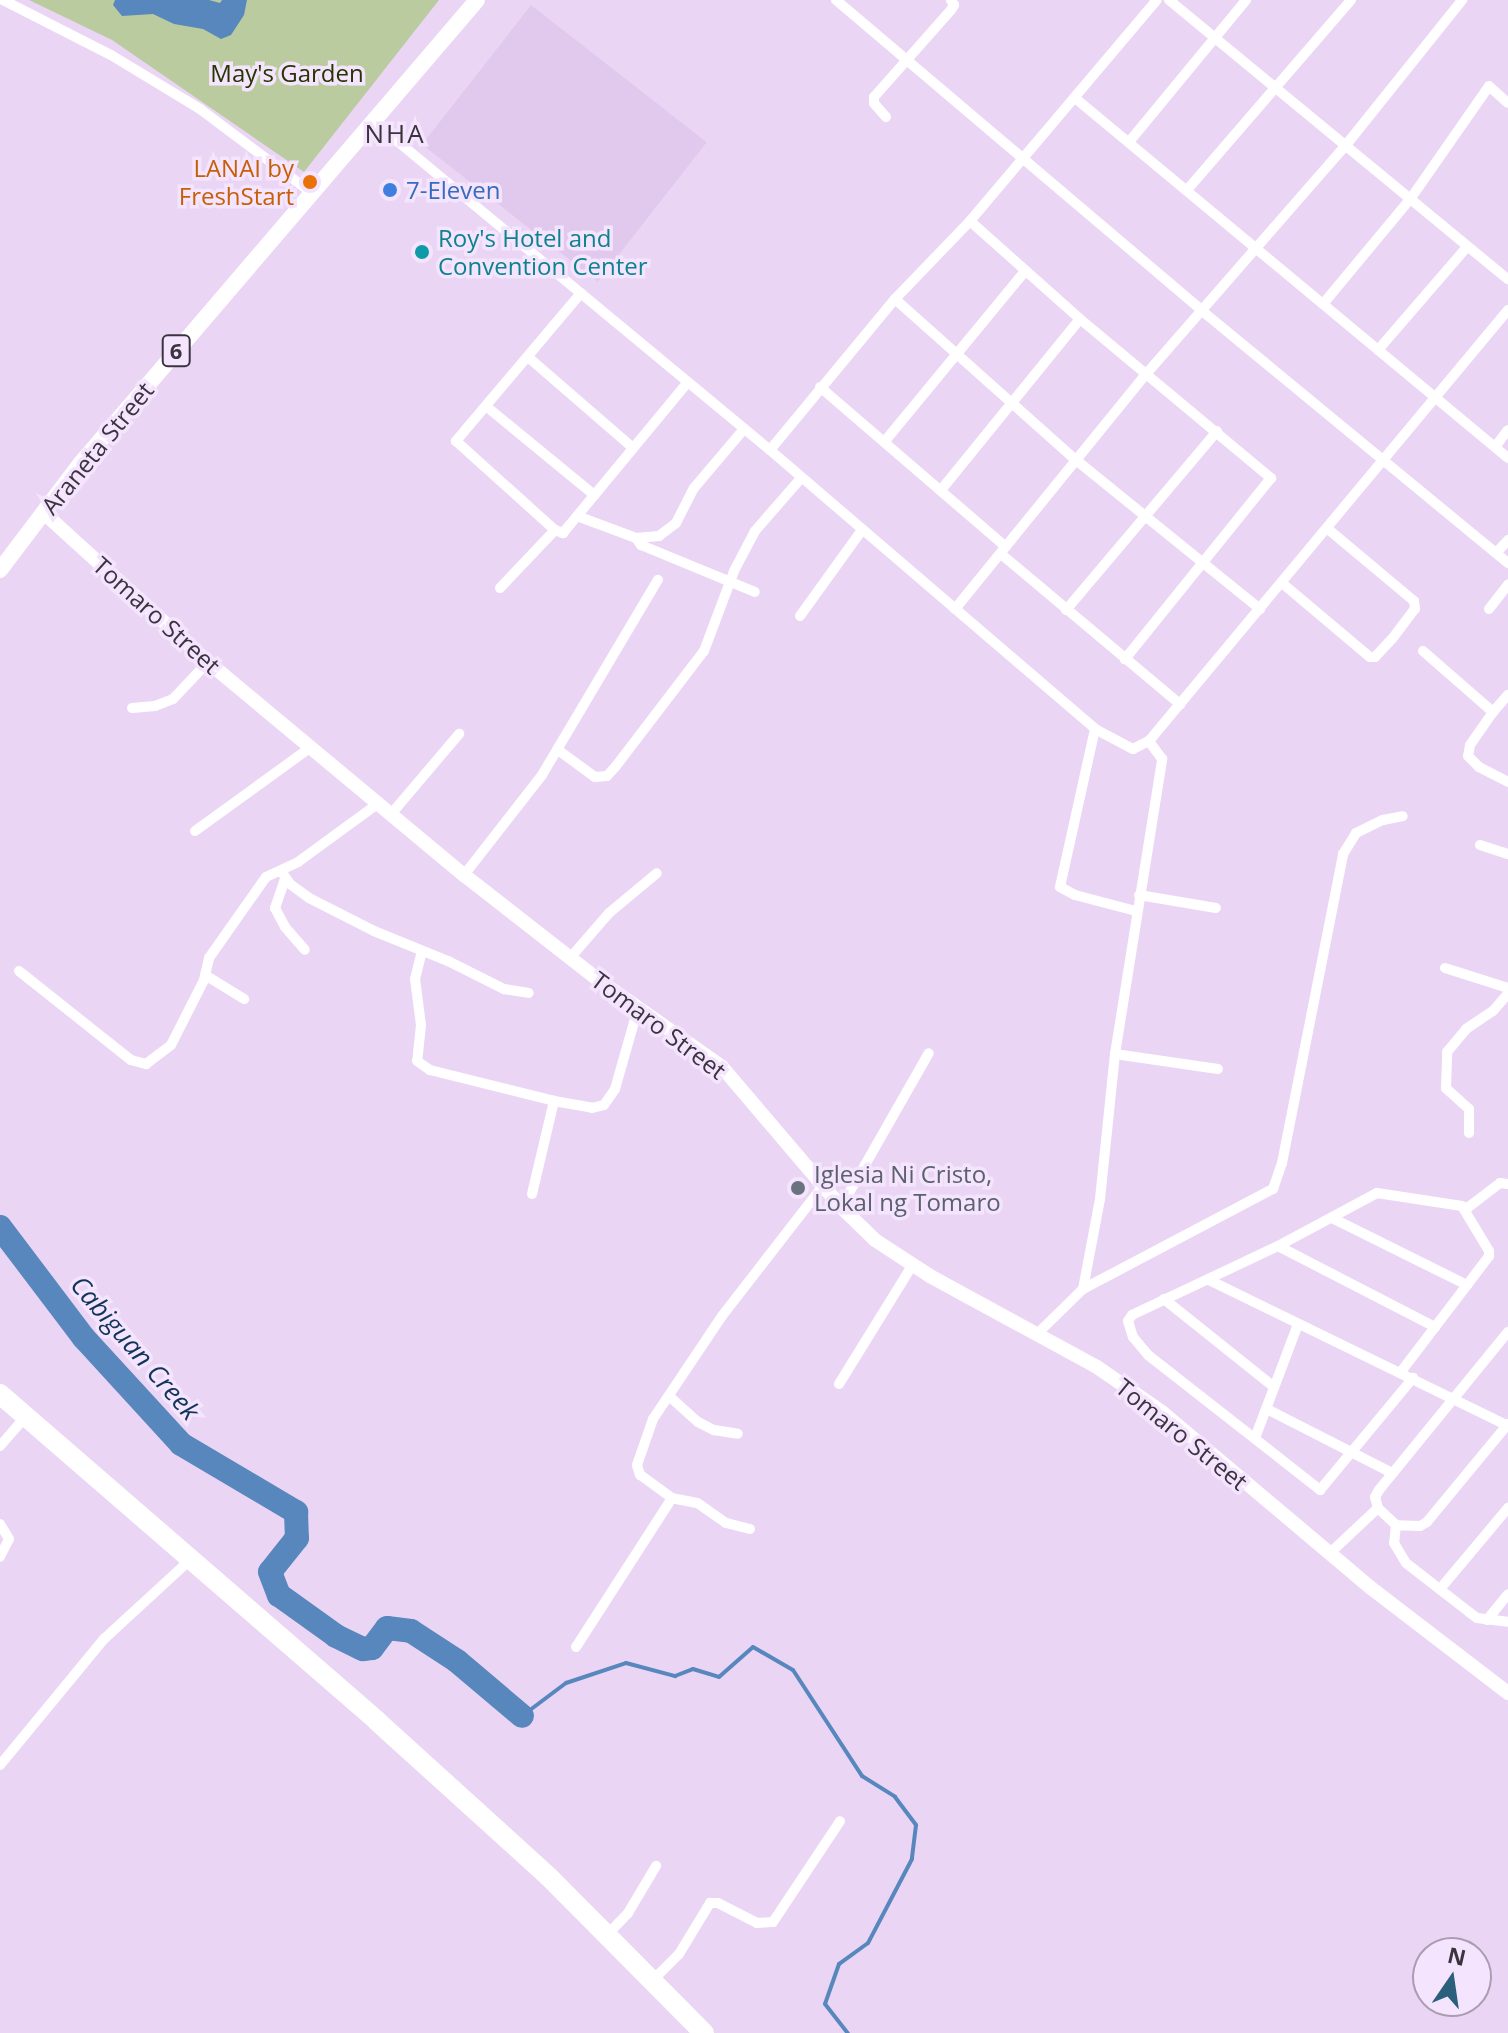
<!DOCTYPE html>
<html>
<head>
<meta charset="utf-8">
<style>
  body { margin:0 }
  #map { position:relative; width:1508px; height:2033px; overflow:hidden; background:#ead6f4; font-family:"Open Sans",sans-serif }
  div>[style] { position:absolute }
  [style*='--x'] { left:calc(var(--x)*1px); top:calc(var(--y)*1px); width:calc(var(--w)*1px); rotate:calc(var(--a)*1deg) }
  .built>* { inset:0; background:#e1c9ee; transform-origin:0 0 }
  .green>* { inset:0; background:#bacc9f }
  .water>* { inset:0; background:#5887be }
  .stream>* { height:4px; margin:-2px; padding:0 2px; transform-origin:2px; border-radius:2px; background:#5887be }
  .river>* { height:24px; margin:-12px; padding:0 12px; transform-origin:12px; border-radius:12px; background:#5887be }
  .street>* { height:10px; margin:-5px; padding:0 5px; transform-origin:5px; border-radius:5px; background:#fff }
  .secondary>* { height:14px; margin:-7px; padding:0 7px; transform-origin:7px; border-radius:7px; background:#fff }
  .primary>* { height:16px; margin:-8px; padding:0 8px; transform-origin:8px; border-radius:8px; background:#fff }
  .highway>* { height:20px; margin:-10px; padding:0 10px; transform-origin:10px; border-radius:10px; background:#fff }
  .dots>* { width:22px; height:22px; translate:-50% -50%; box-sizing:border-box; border:4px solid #f5e4fd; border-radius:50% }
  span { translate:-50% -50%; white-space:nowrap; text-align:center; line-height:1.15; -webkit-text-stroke:7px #f5e4fd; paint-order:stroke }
  .shield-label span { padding:2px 6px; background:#f5e4fd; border:2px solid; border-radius:6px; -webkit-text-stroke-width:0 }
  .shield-label { font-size:22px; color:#3b333f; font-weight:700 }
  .park-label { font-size:24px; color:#273601 }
  .food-label { font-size:24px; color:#c56008 }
  .right { translate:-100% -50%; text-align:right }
  .shop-label { font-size:24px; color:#366cbe }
  .left { translate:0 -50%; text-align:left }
  .culture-label { font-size:24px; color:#0d838f }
  .street-label { font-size:24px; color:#3b333f }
  .worship-label { font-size:24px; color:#5b616d }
  .neighbourhood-label { font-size:26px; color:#3b333f; letter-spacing:2px }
  .water-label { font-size:26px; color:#113459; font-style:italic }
  .north { position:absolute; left:1412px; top:1937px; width:80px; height:80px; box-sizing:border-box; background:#f5e4fd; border:2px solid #ab9db1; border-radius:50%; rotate:13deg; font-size:22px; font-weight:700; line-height:32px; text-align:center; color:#3b333f }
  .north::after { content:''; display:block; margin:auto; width:28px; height:36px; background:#2c5f7c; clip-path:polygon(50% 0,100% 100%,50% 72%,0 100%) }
</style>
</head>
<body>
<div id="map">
  <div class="built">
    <i style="left:531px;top:5px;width:223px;height:177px;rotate:38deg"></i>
  </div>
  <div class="green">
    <i style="clip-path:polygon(29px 0,439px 0,304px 172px,112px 40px)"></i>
  </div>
  <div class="water">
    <i style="clip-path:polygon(115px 0,209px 0,220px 3px,222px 0,247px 0,244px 15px,231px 35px,221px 39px,203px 29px,174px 24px,153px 14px,122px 16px,113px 5px)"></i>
  </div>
  <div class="stream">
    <i style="--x:522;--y:1716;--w:55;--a:-36.9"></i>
    <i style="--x:566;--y:1683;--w:63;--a:-18.4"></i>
    <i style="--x:626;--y:1663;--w:51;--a:14.9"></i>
    <i style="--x:675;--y:1676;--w:19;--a:-21"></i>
    <i style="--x:693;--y:1669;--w:27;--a:17"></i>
    <i style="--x:719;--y:1677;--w:45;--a:-41.4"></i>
    <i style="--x:753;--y:1647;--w:46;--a:29.9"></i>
    <i style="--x:793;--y:1670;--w:126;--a:56.9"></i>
    <i style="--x:862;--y:1776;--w:39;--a:32"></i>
    <i style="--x:895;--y:1797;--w:35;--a:53"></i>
    <i style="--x:916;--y:1825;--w:34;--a:97"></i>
    <i style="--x:912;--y:1859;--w:95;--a:117.6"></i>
    <i style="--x:868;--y:1943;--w:36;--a:144"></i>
    <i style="--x:839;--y:1964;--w:42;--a:109.3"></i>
    <i style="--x:825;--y:2004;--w:37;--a:52"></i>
  </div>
  <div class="river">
    <i style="--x:0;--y:1227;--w:139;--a:52.9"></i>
    <i style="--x:84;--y:1338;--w:144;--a:47.5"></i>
    <i style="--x:181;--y:1444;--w:134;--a:30.6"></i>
    <i style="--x:296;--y:1512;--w:26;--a:88"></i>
    <i style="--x:297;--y:1538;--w:43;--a:128.5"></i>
    <i style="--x:270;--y:1572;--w:25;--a:69"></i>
    <i style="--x:279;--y:1595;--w:70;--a:35.7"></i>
    <i style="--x:336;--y:1636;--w:30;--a:26"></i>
    <i style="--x:363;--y:1649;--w:9;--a:-6"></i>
    <i style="--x:372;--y:1648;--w:25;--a:-53"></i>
    <i style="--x:387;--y:1628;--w:24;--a:7"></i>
    <i style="--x:411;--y:1631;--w:55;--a:33.1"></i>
    <i style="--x:457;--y:1661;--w:85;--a:40.2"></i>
  </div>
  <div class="street">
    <i style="--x:3;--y:0;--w:121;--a:27"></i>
    <i style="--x:111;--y:55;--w:104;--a:31.2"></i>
    <i style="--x:200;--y:109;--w:140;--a:36.9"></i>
    <i style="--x:836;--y:0;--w:479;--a:40.3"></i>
    <i style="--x:1201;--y:310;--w:398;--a:39.5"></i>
    <i style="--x:1169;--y:0;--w:439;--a:39.5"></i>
    <i style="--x:1075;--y:98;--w:563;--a:39.74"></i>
    <i style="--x:886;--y:117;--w:18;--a:-131"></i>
    <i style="--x:874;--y:103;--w:6;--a:-90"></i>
    <i style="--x:874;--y:97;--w:116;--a:-48.5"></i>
    <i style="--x:951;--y:10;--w:6;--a:-59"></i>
    <i style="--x:954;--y:5;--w:6;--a:-121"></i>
    <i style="--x:373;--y:121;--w:516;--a:39.65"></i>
    <i style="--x:770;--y:450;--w:428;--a:40.6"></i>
    <i style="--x:1095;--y:729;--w:43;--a:27.8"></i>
    <i style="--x:1133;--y:749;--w:18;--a:-27"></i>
    <i style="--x:1149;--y:741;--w:561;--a:-50.21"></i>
    <i style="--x:1129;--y:142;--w:184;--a:-50.5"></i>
    <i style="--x:1187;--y:190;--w:251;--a:-49.2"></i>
    <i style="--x:970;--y:221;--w:147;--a:41.7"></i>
    <i style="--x:1080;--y:319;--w:249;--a:39.8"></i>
    <i style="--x:1271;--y:478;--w:233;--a:128.9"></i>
    <i style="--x:581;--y:293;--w:194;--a:130.2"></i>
    <i style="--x:456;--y:441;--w:133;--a:42"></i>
    <i style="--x:555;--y:530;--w:9;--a:21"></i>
    <i style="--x:563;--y:533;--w:196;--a:-50.4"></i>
    <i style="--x:895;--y:299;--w:242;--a:41.7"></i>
    <i style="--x:1076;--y:460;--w:237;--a:39"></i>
    <i style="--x:1323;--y:304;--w:138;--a:-50.3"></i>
    <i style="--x:1411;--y:198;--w:136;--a:-55.1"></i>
    <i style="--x:1489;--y:86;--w:25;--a:42"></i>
    <i style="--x:1378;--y:350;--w:135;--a:-49.2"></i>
    <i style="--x:528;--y:357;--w:139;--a:40.9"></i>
    <i style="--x:820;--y:387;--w:245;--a:40.7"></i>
    <i style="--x:487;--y:407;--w:139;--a:39.4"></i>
    <i style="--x:885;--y:441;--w:220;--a:-50.5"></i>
    <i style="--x:1495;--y:447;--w:21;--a:-53"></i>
    <i style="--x:770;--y:450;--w:196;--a:-50.4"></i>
    <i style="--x:895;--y:299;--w:108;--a:-46.1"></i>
    <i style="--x:970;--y:221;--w:289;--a:-49.8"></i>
    <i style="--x:941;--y:490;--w:220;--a:-50.9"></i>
    <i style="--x:577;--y:516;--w:63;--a:20.4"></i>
    <i style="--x:636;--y:538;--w:23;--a:-5"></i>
    <i style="--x:659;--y:536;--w:21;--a:-37"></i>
    <i style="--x:676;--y:523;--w:39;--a:-63"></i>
    <i style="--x:694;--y:488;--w:77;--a:-49.7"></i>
    <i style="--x:636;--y:538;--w:9;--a:54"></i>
    <i style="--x:641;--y:545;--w:123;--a:22.4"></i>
    <i style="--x:1496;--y:553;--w:18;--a:-47"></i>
    <i style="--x:1001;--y:554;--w:234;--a:40"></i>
    <i style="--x:1282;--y:583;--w:115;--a:40.1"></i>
    <i style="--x:1370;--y:657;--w:5;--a:0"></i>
    <i style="--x:1375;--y:657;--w:25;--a:-47"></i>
    <i style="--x:1392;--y:639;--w:38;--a:-53"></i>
    <i style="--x:1415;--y:609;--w:8;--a:-97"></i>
    <i style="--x:1414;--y:601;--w:112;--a:-140.1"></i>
    <i style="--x:500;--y:588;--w:80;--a:-46.5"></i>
    <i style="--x:955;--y:609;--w:304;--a:-50.9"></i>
    <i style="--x:1147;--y:373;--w:303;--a:-48.9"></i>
    <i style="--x:1346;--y:145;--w:186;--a:-51.3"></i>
    <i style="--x:1489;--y:609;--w:31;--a:-52"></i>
    <i style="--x:1066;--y:610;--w:234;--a:-49.8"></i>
    <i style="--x:800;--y:616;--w:106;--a:-54.2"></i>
    <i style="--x:1423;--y:651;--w:93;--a:41.1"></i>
    <i style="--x:1493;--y:712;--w:23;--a:-49"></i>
    <i style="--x:132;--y:708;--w:23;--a:-5"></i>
    <i style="--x:155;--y:706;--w:19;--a:-21"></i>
    <i style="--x:173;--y:699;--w:51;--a:-46.6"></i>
    <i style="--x:1493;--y:712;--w:40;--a:124.9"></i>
    <i style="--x:1470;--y:745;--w:11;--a:100"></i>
    <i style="--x:1468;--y:756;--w:16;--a:45"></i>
    <i style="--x:1479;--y:767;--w:33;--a:27"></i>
    <i style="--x:1095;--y:729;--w:162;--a:102.5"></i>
    <i style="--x:1060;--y:887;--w:17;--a:28"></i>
    <i style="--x:1075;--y:895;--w:63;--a:14.7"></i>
    <i style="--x:558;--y:750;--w:46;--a:36.1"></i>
    <i style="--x:595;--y:777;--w:12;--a:-5"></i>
    <i style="--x:607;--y:776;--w:13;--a:-48"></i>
    <i style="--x:616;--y:766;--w:145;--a:-52.6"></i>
    <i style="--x:704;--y:651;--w:85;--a:-69.4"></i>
    <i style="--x:734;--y:571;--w:45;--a:-62.3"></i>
    <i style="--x:755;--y:531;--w:70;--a:-49"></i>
    <i style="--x:392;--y:813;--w:104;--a:-49.7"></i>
    <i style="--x:195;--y:831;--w:143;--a:-35.9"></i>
    <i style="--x:1480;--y:845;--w:29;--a:18"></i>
    <i style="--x:281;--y:871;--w:16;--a:55"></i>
    <i style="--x:290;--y:884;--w:24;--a:36"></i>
    <i style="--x:309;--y:898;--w:73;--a:26.9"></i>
    <i style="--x:374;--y:931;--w:80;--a:22.1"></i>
    <i style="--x:448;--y:961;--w:63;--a:26.6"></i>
    <i style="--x:504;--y:989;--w:25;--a:9"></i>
    <i style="--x:464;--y:875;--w:127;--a:-52"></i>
    <i style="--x:542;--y:775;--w:227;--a:-59.3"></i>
    <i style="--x:285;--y:879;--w:31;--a:109"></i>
    <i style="--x:275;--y:908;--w:21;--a:62"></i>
    <i style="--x:285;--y:927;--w:30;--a:49"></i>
    <i style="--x:1139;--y:895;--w:78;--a:9.6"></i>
    <i style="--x:422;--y:951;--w:29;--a:104"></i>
    <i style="--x:415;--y:979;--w:46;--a:82.6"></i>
    <i style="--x:421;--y:1025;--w:36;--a:96"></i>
    <i style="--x:417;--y:1061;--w:16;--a:35"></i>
    <i style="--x:430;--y:1070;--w:128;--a:14"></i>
    <i style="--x:554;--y:1101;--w:39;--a:10"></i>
    <i style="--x:592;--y:1108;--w:12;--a:-14"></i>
    <i style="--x:604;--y:1105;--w:19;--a:-55"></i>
    <i style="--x:615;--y:1089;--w:84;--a:-74.1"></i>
    <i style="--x:570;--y:958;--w:60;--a:-49.1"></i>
    <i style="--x:609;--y:913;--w:62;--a:-39.8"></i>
    <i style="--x:1445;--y:968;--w:66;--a:17.6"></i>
    <i style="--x:19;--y:971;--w:143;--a:38.5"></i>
    <i style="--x:131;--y:1060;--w:16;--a:15"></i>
    <i style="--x:146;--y:1064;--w:31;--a:-37"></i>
    <i style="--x:171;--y:1045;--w:73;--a:-63.1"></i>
    <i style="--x:204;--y:980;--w:23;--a:-77"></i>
    <i style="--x:209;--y:958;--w:99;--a:-54.9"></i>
    <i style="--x:266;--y:877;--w:35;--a:-25"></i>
    <i style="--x:298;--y:862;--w:100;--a:-36.1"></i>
    <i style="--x:205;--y:975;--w:46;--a:31.6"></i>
    <i style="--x:1115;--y:1054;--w:104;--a:8.3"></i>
    <i style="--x:1469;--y:1133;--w:24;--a:-90"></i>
    <i style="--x:1469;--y:1109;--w:31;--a:-138"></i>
    <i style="--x:1446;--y:1088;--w:36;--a:-88"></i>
    <i style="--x:1447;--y:1052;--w:30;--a:-50"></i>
    <i style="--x:1466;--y:1029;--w:32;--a:-34"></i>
    <i style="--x:1493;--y:1011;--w:23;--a:-49"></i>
    <i style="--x:532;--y:1194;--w:96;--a:-76.7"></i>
    <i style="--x:841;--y:1207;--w:177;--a:-60.3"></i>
    <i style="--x:1466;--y:1209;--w:43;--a:-37.4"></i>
    <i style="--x:1500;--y:1183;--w:8;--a:7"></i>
    <i style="--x:1332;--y:1218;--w:151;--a:26.4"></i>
    <i style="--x:1278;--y:1246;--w:177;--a:27.3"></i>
    <i style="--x:1209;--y:1280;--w:333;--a:26"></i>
    <i style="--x:1083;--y:1289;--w:92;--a:-79.3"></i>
    <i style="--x:1100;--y:1199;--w:146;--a:-84.1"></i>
    <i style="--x:1115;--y:1054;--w:299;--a:-80.9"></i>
    <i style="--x:1162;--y:759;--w:22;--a:-126"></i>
    <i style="--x:1164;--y:1299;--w:141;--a:38.7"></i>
    <i style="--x:1037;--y:1334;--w:64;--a:-44.4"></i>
    <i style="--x:1083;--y:1289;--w:215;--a:-27.8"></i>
    <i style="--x:1273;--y:1189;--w:28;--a:-71"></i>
    <i style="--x:1282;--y:1163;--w:315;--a:-78.8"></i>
    <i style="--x:1343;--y:854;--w:25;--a:-58"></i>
    <i style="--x:1356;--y:833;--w:30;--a:-26"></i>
    <i style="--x:1383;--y:820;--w:20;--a:-11"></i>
    <i style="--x:1400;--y:1373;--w:147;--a:-52.7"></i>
    <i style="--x:1489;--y:1256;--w:5;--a:-90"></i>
    <i style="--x:1489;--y:1251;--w:52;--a:-121"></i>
    <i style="--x:1462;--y:1206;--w:86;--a:-171.3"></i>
    <i style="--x:1377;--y:1193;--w:112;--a:151.8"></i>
    <i style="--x:1278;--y:1246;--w:161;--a:154.7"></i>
    <i style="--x:1132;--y:1315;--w:7;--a:124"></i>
    <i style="--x:1128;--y:1321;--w:17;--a:73"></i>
    <i style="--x:1133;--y:1337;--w:23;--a:50"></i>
    <i style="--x:1148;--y:1355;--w:219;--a:38.1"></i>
    <i style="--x:1320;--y:1490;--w:146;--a:-50.3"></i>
    <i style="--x:839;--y:1384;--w:139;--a:-58.3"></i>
    <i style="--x:669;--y:1396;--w:39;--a:42"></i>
    <i style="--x:698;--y:1422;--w:18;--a:27"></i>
    <i style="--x:714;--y:1430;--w:24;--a:9"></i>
    <i style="--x:1267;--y:1409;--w:140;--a:27.1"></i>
    <i style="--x:1508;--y:1424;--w:127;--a:129.6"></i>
    <i style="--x:1427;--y:1522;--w:8;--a:150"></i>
    <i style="--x:1420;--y:1526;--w:24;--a:-178"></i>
    <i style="--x:1396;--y:1525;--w:18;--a:96"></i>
    <i style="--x:1394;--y:1543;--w:23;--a:59"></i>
    <i style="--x:1406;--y:1563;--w:80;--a:37.9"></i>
    <i style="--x:1469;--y:1612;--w:10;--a:37"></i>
    <i style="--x:1477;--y:1618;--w:31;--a:7"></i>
    <i style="--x:1255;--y:1438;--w:122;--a:-69.3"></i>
    <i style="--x:0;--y:1446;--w:40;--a:-49"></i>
    <i style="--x:0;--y:1524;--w:17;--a:59"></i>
    <i style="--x:9;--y:1539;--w:20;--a:117"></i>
    <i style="--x:1396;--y:1525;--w:25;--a:-137"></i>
    <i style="--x:1378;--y:1508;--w:11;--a:-105"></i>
    <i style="--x:1375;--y:1497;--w:8;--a:-60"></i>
    <i style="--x:1379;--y:1490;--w:204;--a:-50.8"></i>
    <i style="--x:750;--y:1529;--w:25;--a:-166"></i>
    <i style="--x:726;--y:1523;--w:35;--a:-145"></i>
    <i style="--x:697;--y:1503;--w:25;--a:-169"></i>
    <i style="--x:672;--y:1498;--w:39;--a:-144"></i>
    <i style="--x:640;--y:1475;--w:10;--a:-107"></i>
    <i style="--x:637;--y:1465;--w:49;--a:-70.8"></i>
    <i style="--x:653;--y:1419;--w:124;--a:-56.2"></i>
    <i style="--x:722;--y:1316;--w:165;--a:-52.2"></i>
    <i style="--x:1330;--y:1553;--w:66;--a:-43.2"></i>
    <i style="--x:1440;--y:1589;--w:106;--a:-50"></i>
    <i style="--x:1487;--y:1620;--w:33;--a:-51"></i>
    <i style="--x:576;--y:1647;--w:177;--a:-57.2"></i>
    <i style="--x:0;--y:1765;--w:163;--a:-50.5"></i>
    <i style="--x:104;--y:1639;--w:118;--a:-42.6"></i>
    <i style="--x:605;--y:1937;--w:33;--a:-46"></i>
    <i style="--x:628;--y:1913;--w:55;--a:-59.2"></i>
    <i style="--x:650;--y:1983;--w:41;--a:-45"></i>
    <i style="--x:679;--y:1954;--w:60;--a:-58.7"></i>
    <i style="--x:710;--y:1903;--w:8;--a:0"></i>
    <i style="--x:718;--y:1903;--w:44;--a:27.1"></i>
    <i style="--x:757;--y:1923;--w:16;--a:-4"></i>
    <i style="--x:773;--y:1922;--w:121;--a:-56.4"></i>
  </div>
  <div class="secondary">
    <i style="--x:44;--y:513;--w:222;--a:42.3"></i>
    <i style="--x:208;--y:662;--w:333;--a:39.8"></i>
    <i style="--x:464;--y:875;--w:169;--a:38"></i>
    <i style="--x:597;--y:979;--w:153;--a:35.1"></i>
    <i style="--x:722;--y:1067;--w:184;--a:49.6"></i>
    <i style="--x:841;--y:1207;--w:47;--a:44.1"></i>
    <i style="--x:875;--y:1240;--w:66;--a:33.2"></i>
    <i style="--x:930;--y:1276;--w:190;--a:28.6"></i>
    <i style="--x:1097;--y:1367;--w:79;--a:34.7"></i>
    <i style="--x:1162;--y:1412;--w:273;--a:40.1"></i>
    <i style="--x:1371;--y:1588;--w:173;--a:37.5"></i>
  </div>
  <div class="primary">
    <i style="--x:0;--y:570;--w:134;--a:-52.9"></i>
    <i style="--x:81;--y:463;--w:609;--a:-49.46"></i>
  </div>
  <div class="highway">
    <i style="--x:0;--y:1394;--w:499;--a:40.9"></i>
    <i style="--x:377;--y:1721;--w:232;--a:42.2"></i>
    <i style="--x:549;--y:1877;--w:220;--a:45.2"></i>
  </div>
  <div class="dots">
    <i style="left:310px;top:182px;background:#e8710a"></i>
    <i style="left:390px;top:190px;background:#3f7fe0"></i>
    <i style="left:422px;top:252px;background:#0f9aa8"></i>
    <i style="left:798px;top:1188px;background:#6b7280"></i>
  </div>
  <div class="shield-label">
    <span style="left:176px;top:351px">6</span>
  </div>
  <div class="park-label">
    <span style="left:287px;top:73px">May's Garden</span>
  </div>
  <div class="food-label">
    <span class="right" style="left:294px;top:182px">LANAI by<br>FreshStart</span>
  </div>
  <div class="shop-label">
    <span class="left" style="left:406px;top:190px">7-Eleven</span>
  </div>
  <div class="culture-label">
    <span class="left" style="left:438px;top:252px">Roy's Hotel and<br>Convention Center</span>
  </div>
  <div class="street-label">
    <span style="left:97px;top:448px;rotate:-51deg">Araneta Street</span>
    <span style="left:157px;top:615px;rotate:42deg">Tomaro Street</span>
    <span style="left:659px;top:1025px;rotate:37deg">Tomaro Street</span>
    <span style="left:1182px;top:1434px;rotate:39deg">Tomaro Street</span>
  </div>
  <div class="worship-label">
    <span class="left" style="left:814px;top:1188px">Iglesia Ni Cristo,<br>Lokal ng Tomaro</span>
  </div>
  <div class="neighbourhood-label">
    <span style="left:395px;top:134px">NHA</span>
  </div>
  <div class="water-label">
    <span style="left:135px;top:1348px;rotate:49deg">Cabiguan Creek</span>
  </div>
  <div class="north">N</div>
</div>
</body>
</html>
